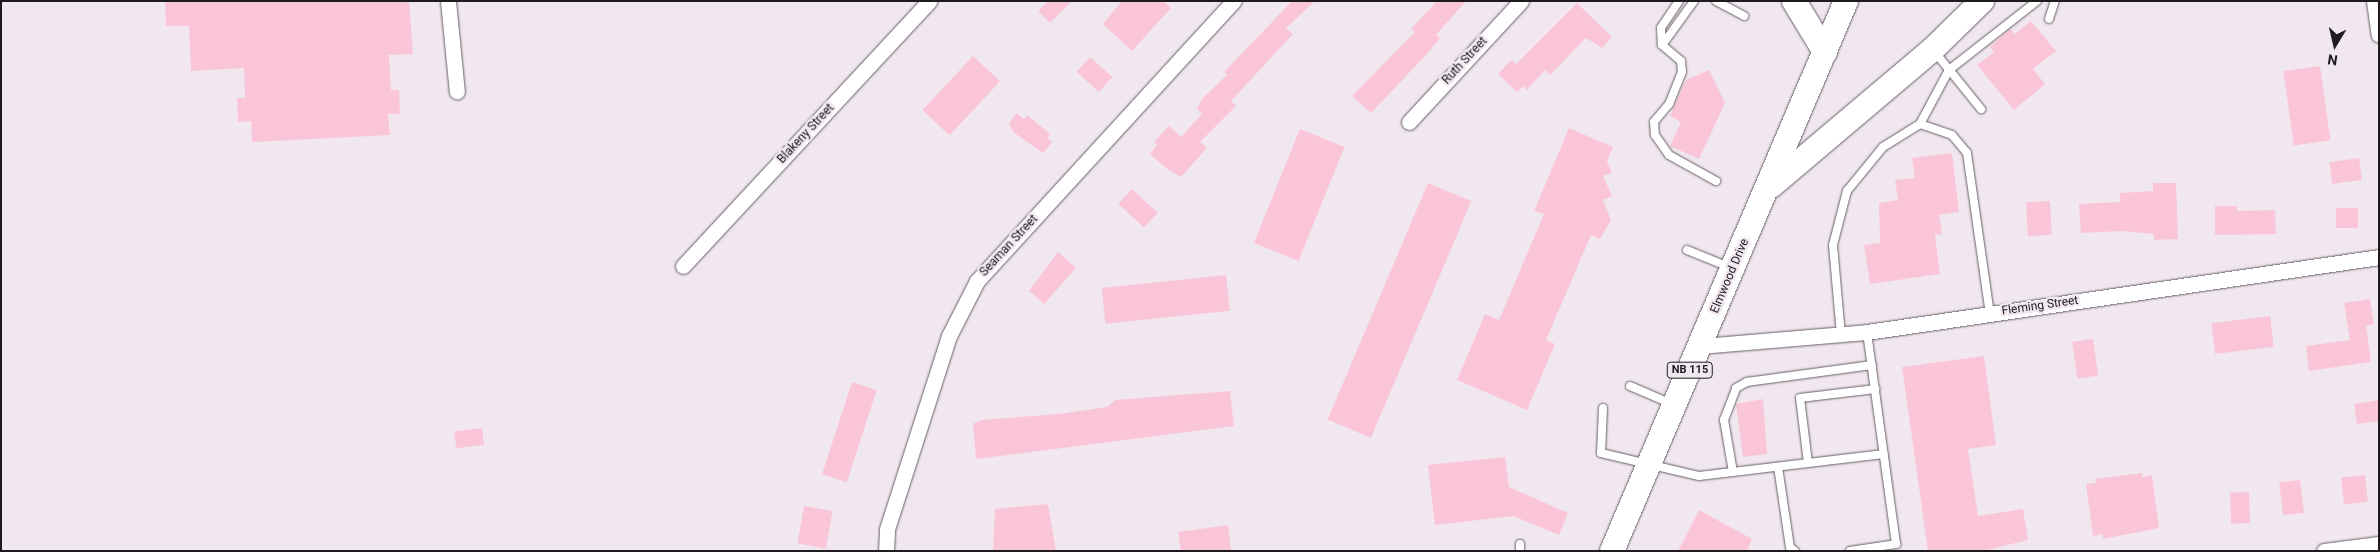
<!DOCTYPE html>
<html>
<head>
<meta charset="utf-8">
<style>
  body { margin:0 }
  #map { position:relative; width:2380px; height:552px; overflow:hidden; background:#f1e7f0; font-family:Roboto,sans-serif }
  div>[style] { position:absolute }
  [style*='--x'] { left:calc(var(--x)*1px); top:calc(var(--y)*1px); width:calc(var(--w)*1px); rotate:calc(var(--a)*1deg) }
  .building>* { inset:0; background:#fac6d7; transform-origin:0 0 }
  .roads { filter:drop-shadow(0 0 1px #665e66) drop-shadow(0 0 1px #665e66) }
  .lane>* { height:8px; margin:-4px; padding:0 4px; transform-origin:4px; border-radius:4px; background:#fff }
  .street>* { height:15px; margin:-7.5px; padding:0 7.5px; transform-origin:7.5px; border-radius:7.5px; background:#fff }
  .primary>* { height:24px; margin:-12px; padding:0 12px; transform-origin:12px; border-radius:12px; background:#fff }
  span { translate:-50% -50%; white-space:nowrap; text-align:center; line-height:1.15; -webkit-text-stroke:4.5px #f1e7f0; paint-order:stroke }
  .shield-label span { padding:1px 4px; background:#f1e7f0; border:1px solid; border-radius:4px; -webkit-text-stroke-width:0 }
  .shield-label { font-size:11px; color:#1e1a1e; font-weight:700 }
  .street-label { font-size:12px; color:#1e1a1e }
  .frame { position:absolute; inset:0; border:2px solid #1e1a1e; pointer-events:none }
  .north { position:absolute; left:2310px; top:20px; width:50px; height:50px; -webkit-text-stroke:4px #f1e7f0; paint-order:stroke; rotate:189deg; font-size:14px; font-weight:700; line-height:20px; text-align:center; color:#1e1a1e }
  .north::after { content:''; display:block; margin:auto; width:18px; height:22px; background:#1e1a1e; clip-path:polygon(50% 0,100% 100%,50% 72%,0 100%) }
</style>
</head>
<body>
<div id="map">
  <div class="building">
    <i style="clip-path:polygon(165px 1px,409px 1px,413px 54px,389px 55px,391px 90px,399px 90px,400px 114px,388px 114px,390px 135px,252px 142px,251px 121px,238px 122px,237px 98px,245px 98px,244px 68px,191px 71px,189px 26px,166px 26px)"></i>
    <i style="clip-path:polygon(1048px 1px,1072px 1px,1050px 23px,1038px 11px)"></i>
    <i style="clip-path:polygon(1122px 1px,1163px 1px,1171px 8px,1132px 51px,1103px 24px)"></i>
    <i style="clip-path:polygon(1292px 1px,1315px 1px,1286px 28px,1293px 34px,1231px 101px,1236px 106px,1200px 142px,1207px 148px,1181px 177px,1166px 168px,1150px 154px,1157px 145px,1154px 142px,1169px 126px,1181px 137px,1202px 114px,1197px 109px,1202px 99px,1227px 75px,1224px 72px)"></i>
    <i style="clip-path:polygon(1437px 1px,1466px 1px,1436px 35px,1440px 38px,1426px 55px,1371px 113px,1352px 96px,1415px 32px,1411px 29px)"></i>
    <i style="clip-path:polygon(1577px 3px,1612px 37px,1602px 48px,1586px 38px,1550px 75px,1545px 70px,1527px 90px,1523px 86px,1517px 92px,1498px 74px,1511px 60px,1516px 64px)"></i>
    <i style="clip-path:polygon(2031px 21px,2056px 51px,2033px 69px,2045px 84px,2014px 110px,1977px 65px,1994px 52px,1990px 47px,2010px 29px,2015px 34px)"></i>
    <i style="left:973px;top:56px;width:37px;height:74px;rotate:43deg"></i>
    <i style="left:1090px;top:57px;width:30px;height:20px;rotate:42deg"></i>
    <i style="left:2320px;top:66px;width:75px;height:37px;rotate:82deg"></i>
    <i style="clip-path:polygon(1709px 70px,1725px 103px,1699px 159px,1670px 146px,1681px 122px,1670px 116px,1686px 80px)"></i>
    <i style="clip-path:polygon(1017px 113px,1024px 119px,1027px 115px,1050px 134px,1047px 138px,1052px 142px,1043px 153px,1013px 132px,1009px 123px)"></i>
    <i style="clip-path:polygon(1569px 128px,1613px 147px,1607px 161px,1612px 173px,1603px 176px,1612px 196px,1603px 200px,1611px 220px,1600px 239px,1591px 235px,1546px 340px,1555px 344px,1527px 410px,1457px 380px,1485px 314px,1499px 320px,1544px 214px,1534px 211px)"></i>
    <i style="left:1300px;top:129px;width:48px;height:123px;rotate:22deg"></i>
    <i style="clip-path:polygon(1952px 153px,1959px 212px,1939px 215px,1942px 234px,1935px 235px,1940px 274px,1870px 284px,1864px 245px,1880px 243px,1879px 203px,1898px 200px,1895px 180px,1915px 178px,1912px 158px)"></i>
    <i style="left:2359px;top:158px;width:22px;height:30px;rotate:82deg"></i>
    <i style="left:1428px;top:183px;width:47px;height:257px;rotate:23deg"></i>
    <i style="clip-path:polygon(2153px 183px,2176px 183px,2178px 239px,2154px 240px,2154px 234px,2122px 231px,2081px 233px,2079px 204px,2120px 202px,2120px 193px,2153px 191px)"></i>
    <i style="left:1132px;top:189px;width:35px;height:20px;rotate:43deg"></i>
    <i style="left:2050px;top:201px;width:34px;height:24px;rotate:87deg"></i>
    <i style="clip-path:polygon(2215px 206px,2237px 206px,2237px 211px,2275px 210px,2276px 234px,2215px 235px)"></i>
    <i style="left:2336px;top:208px;width:22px;height:20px"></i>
    <i style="clip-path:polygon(1058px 252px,1076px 268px,1044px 304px,1029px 291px)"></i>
    <i style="left:1226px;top:275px;width:36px;height:125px;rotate:84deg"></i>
    <i style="clip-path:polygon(2370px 299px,2374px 324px,2366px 326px,2371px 362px,2309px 371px,2306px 346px,2350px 340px,2344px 303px)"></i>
    <i style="left:2270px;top:316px;width:31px;height:59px;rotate:83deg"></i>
    <i style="left:2093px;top:339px;width:37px;height:21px;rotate:82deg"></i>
    <i style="clip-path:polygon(1984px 356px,1996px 445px,1968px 449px,1978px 516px,2023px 509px,2028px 540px,1983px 551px,1928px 551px,1902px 367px)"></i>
    <i style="left:852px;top:382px;width:26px;height:97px;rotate:18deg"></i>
    <i style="clip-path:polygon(1230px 391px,1234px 426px,976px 459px,973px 424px,981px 420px,1059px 414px,1107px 407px,1115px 400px)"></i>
    <i style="clip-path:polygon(1763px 399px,1767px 454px,1743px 457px,1736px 404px)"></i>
    <i style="clip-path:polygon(2379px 400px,2379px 421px,2357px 424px,2354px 404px)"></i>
    <i style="left:482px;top:428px;width:17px;height:28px;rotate:83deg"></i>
    <i style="clip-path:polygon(1505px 457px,1509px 487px,1568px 513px,1559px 535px,1513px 516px,1435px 525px,1428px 465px)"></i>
    <i style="clip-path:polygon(2142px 473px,2142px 477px,2152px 475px,2159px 528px,2103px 539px,2103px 534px,2093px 536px,2086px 484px,2096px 483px,2095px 479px)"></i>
    <i style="left:2365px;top:475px;width:27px;height:24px;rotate:84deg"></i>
    <i style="left:2300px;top:480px;width:33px;height:21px;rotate:83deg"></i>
    <i style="left:2249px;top:492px;width:31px;height:19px;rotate:88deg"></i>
    <i style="clip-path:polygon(1048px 504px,1056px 551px,993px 551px,995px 509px)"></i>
    <i style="left:804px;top:506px;width:29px;height:38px;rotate:10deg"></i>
    <i style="clip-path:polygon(1699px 510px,1752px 539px,1747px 551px,1678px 551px)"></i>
    <i style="clip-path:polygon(1228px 525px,1231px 551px,1181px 551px,1178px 532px)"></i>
  </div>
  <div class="roads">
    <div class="lane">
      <i style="--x:1679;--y:1;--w:32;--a:124"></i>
      <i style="--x:1661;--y:28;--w:17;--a:87"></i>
      <i style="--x:1662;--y:45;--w:25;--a:40"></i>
      <i style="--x:1681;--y:61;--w:11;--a:85"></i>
      <i style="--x:1682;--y:72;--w:35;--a:112"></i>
      <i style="--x:1669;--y:104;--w:23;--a:130"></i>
      <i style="--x:1654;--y:122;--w:13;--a:86"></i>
      <i style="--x:1655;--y:135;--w:24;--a:55"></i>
      <i style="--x:1669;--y:155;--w:54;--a:29"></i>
      <i style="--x:1716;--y:1;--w:32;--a:28"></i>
      <i style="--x:2049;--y:19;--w:19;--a:-72"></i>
      <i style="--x:1663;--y:44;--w:53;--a:-54.2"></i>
      <i style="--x:1934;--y:51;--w:75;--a:51"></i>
      <i style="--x:1920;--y:124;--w:34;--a:19"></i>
      <i style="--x:1952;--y:135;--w:23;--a:50"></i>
      <i style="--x:1967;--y:153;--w:163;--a:81.9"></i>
      <i style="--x:1687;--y:250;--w:45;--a:22"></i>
      <i style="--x:1841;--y:335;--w:90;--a:-95.1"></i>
      <i style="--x:1833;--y:245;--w:56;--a:-75.5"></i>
      <i style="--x:1847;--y:191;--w:57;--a:-50.7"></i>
      <i style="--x:1883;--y:147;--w:44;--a:-31.9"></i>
      <i style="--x:1920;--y:124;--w:61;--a:-61.8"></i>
      <i style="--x:1949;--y:70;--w:112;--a:-38.1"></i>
      <i style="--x:1630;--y:386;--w:46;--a:23.2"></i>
      <i style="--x:1603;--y:408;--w:45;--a:92.5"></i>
      <i style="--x:1601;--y:453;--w:101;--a:13.2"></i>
      <i style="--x:1699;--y:476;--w:186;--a:-6.8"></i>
      <i style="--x:1808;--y:463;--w:65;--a:-97"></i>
      <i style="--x:1800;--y:398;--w:76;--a:-6.8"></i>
      <i style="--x:1778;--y:467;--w:81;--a:81.5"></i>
      <i style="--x:1790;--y:547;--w:6;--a:39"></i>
      <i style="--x:1733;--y:472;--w:53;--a:-99.8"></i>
      <i style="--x:1724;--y:420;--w:34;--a:-69"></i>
      <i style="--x:1736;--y:388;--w:13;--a:-29"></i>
      <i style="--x:1747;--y:382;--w:126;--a:-7.7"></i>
      <i style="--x:1520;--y:544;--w:7;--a:90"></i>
      <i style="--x:1850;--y:551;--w:47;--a:-8.7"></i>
      <i style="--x:1896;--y:544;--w:214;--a:-97.8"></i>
    </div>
    <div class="street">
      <i style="--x:448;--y:1;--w:91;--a:84.4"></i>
      <i style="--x:2374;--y:1;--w:34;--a:82"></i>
      <i style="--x:1409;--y:122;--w:165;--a:-47.2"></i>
      <i style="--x:683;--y:266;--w:362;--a:-47.1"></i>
      <i style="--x:1701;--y:346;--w:167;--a:-4.8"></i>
      <i style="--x:1867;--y:332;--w:517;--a:-8.33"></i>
      <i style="--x:886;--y:551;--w:22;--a:-87"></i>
      <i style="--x:887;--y:529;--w:203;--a:-72.2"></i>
      <i style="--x:949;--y:336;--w:62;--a:-63"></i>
      <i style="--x:977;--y:281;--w:380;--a:-47.5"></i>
      <i style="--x:2324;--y:551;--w:55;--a:-7.3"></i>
    </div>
    <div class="primary">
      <i style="--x:1794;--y:1;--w:60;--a:58.7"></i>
      <i style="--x:1771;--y:186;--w:212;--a:-40.2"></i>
      <i style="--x:1933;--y:49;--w:69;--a:-44.4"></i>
      <i style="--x:1612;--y:551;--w:598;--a:-66.95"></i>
    </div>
  </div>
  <div class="shield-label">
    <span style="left:1690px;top:370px">NB 115</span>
  </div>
  <div class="street-label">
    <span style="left:1465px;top:61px;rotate:-47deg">Ruth Street</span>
    <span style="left:806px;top:134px;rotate:-47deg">Blakeny Street</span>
    <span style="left:1009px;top:246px;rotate:-47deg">Seaman Street</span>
    <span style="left:1730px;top:276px;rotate:-67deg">Elmwood Drive</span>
    <span style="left:2040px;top:306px;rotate:-8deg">Fleming Street</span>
  </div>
  <div class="frame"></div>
  <div class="north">N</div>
</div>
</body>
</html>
